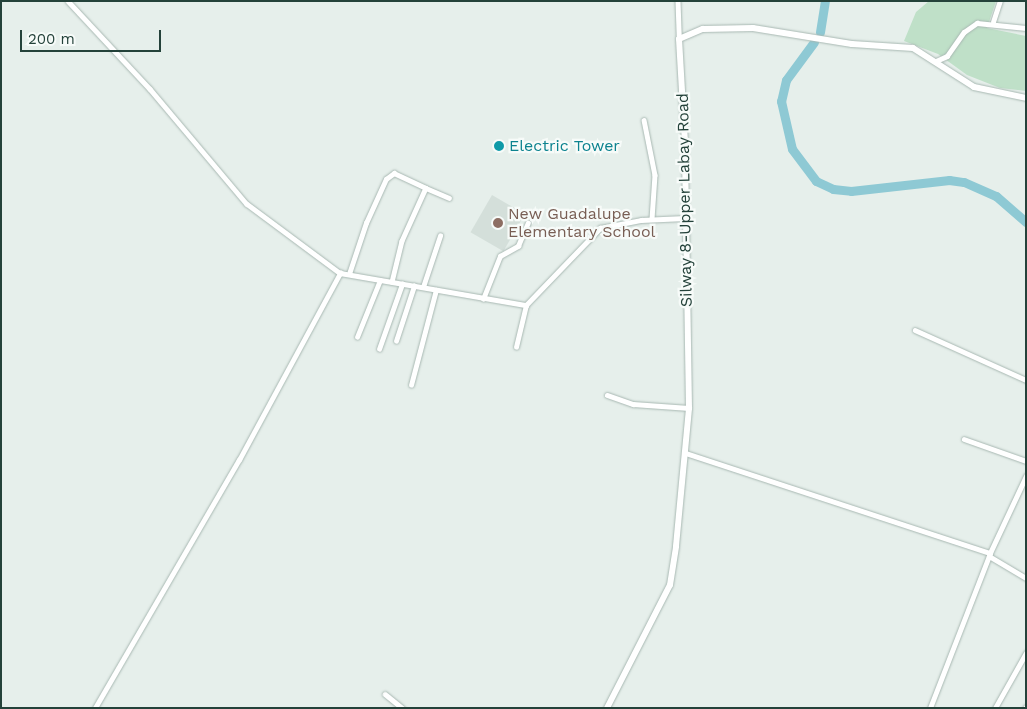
<!DOCTYPE html>
<html>
<head>
<meta charset="utf-8">
<style>
  body { margin:0 }
  #map { position:relative; width:1027px; height:709px; overflow:hidden; background:#e6efeb; font-family:"Work Sans",sans-serif }
  div>[style] { position:absolute }
  [style*='--x'] { left:calc(var(--x)*1px); top:calc(var(--y)*1px); width:calc(var(--w)*1px); rotate:calc(var(--a)*1deg) }
  .built>* { inset:0; background:#d4dfda; transform-origin:0 0 }
  .green>* { inset:0; background:#bfe0c8 }
  .river>* { height:9px; margin:-4.5px; padding:0 4.5px; transform-origin:4.5px; border-radius:4.5px; background:#8ec9d4 }
  .roads { filter:drop-shadow(0 0 1px #a8b8b2) drop-shadow(0 0 1px #a8b8b2) }
  .minor>* { height:4.5px; margin:-2.25px; padding:0 2.25px; transform-origin:2.25px; border-radius:2.25px; background:#fff }
  .secondary>* { height:6px; margin:-3px; padding:0 3px; transform-origin:3px; border-radius:3px; background:#fff }
  .dots>* { width:14px; height:14px; translate:-50% -50%; box-sizing:border-box; border:2px solid #f7fbf9; border-radius:50% }
  span { translate:-50% -50%; white-space:nowrap; text-align:center; line-height:1.15; -webkit-text-stroke:4.5px #f7fbf9; paint-order:stroke }
  .culture-label { font-size:16px; color:#0d838f }
  .left { translate:0 -50%; text-align:left }
  .street-label { font-size:16px; color:#24423a }
  .education-label { font-size:16px; color:#785e54 }
  .frame { position:absolute; inset:0; border:2px solid #24423a; pointer-events:none }
  .scale { position:absolute; left:20px; top:30px; width:141px; height:22px; box-sizing:border-box; border:2px solid #24423a; border-top:0; padding-left:6px; font-size:15px; line-height:18px; white-space:nowrap; color:#24423a; -webkit-text-stroke:4px #f7fbf9; paint-order:stroke }
</style>
</head>
<body>
<div id="map">
  <div class="built">
    <i style="left:492px;top:195px;width:38px;height:43px;rotate:30deg"></i>
  </div>
  <div class="green">
    <i style="clip-path:polygon(929px 1px,996px 1px,987px 28px,1026px 36px,1026px 91px,1000px 88px,967px 75px,938px 54px,904px 41px,916px 12px)"></i>
  </div>
  <div class="river">
    <i style="--x:820;--y:32;--w:31;--a:-81"></i>
    <i style="--x:814;--y:42;--w:47;--a:126.4"></i>
    <i style="--x:786;--y:80;--w:22;--a:103"></i>
    <i style="--x:781;--y:101;--w:49;--a:77.1"></i>
    <i style="--x:792;--y:149;--w:40;--a:53"></i>
    <i style="--x:816;--y:181;--w:19;--a:25"></i>
    <i style="--x:833;--y:189;--w:18;--a:6"></i>
    <i style="--x:851;--y:191;--w:99;--a:-6.4"></i>
    <i style="--x:949;--y:180;--w:15;--a:8"></i>
    <i style="--x:964;--y:182;--w:35;--a:24"></i>
    <i style="--x:996;--y:196;--w:40;--a:41"></i>
  </div>
  <div class="roads">
    <div class="minor">
      <i style="--x:68;--y:1;--w:120;--a:47"></i>
      <i style="--x:150;--y:89;--w:150;--a:49.9"></i>
      <i style="--x:247;--y:204;--w:116;--a:36.6"></i>
      <i style="--x:340;--y:273;--w:189;--a:9.8"></i>
      <i style="--x:526;--y:305;--w:107;--a:-46.1"></i>
      <i style="--x:600;--y:228;--w:42;--a:-11"></i>
      <i style="--x:641;--y:220;--w:44;--a:-2.6"></i>
      <i style="--x:678;--y:1;--w:38;--a:88"></i>
      <i style="--x:993;--y:22;--w:22;--a:-72"></i>
      <i style="--x:936;--y:61;--w:12;--a:-24"></i>
      <i style="--x:947;--y:56;--w:29;--a:-55"></i>
      <i style="--x:964;--y:32;--w:16;--a:-35"></i>
      <i style="--x:977;--y:23;--w:49;--a:5.8"></i>
      <i style="--x:644;--y:120;--w:56;--a:78.7"></i>
      <i style="--x:655;--y:175;--w:44;--a:93.9"></i>
      <i style="--x:426;--y:188;--w:25;--a:23"></i>
      <i style="--x:349;--y:274;--w:54;--a:-71.6"></i>
      <i style="--x:366;--y:223;--w:48;--a:-65.6"></i>
      <i style="--x:386;--y:179;--w:10;--a:-37"></i>
      <i style="--x:394;--y:173;--w:35;--a:25"></i>
      <i style="--x:426;--y:188;--w:58;--a:114.4"></i>
      <i style="--x:402;--y:241;--w:42;--a:103.7"></i>
      <i style="--x:423;--y:287;--w:54;--a:-71.6"></i>
      <i style="--x:483;--y:299;--w:46;--a:-68.4"></i>
      <i style="--x:500;--y:256;--w:21;--a:-29"></i>
      <i style="--x:518;--y:246;--w:25;--a:-67"></i>
      <i style="--x:915;--y:330;--w:122;--a:24.2"></i>
      <i style="--x:357;--y:337;--w:61;--a:-68"></i>
      <i style="--x:396;--y:341;--w:58;--a:-71.9"></i>
      <i style="--x:516;--y:347;--w:43;--a:-76.6"></i>
      <i style="--x:379;--y:349;--w:69;--a:-70.5"></i>
      <i style="--x:411;--y:385;--w:98;--a:-75.3"></i>
      <i style="--x:607;--y:395;--w:28;--a:19"></i>
      <i style="--x:633;--y:404;--w:56;--a:4.1"></i>
      <i style="--x:964;--y:439;--w:66;--a:19.5"></i>
      <i style="--x:686;--y:453;--w:320;--a:18.2"></i>
      <i style="--x:989;--y:556;--w:43;--a:30.7"></i>
      <i style="--x:385;--y:694;--w:22;--a:39"></i>
      <i style="--x:95;--y:708;--w:287;--a:-59.9"></i>
      <i style="--x:239;--y:460;--w:213;--a:-61.6"></i>
      <i style="--x:930;--y:708;--w:166;--a:-68.8"></i>
      <i style="--x:990;--y:553;--w:85;--a:-64.9"></i>
      <i style="--x:995;--y:708;--w:63;--a:-60.6"></i>
      <i style="--x:1025;--y:708;--w:1;--a:-45"></i>
    </div>
    <div class="secondary">
      <i style="--x:607;--y:708;--w:138;--a:-62.9"></i>
      <i style="--x:670;--y:585;--w:39;--a:-81"></i>
      <i style="--x:676;--y:546;--w:139;--a:-84.6"></i>
      <i style="--x:689;--y:408;--w:265;--a:-90.9"></i>
      <i style="--x:685;--y:143;--w:104;--a:-93.3"></i>
      <i style="--x:679;--y:39;--w:26;--a:-23"></i>
      <i style="--x:703;--y:29;--w:50;--a:-1.1"></i>
      <i style="--x:753;--y:28;--w:100;--a:9.2"></i>
      <i style="--x:852;--y:44;--w:61;--a:3.8"></i>
      <i style="--x:913;--y:48;--w:72;--a:32.6"></i>
      <i style="--x:974;--y:87;--w:53;--a:11.9"></i>
    </div>
  </div>
  <div class="dots">
    <i style="left:499px;top:146px;background:#0f9aa8"></i>
    <i style="left:498px;top:223px;background:#8d6e63"></i>
  </div>
  <div class="culture-label">
    <span class="left" style="left:509px;top:146px">Electric Tower</span>
  </div>
  <div class="street-label">
    <span style="left:685px;top:200px;rotate:-91deg">Silway 8-Upper Labay Road</span>
  </div>
  <div class="education-label">
    <span class="left" style="left:508px;top:223px">New Guadalupe<br>Elementary School</span>
  </div>
  <div class="frame"></div>
  <div class="scale">200 m</div>
</div>
</body>
</html>
